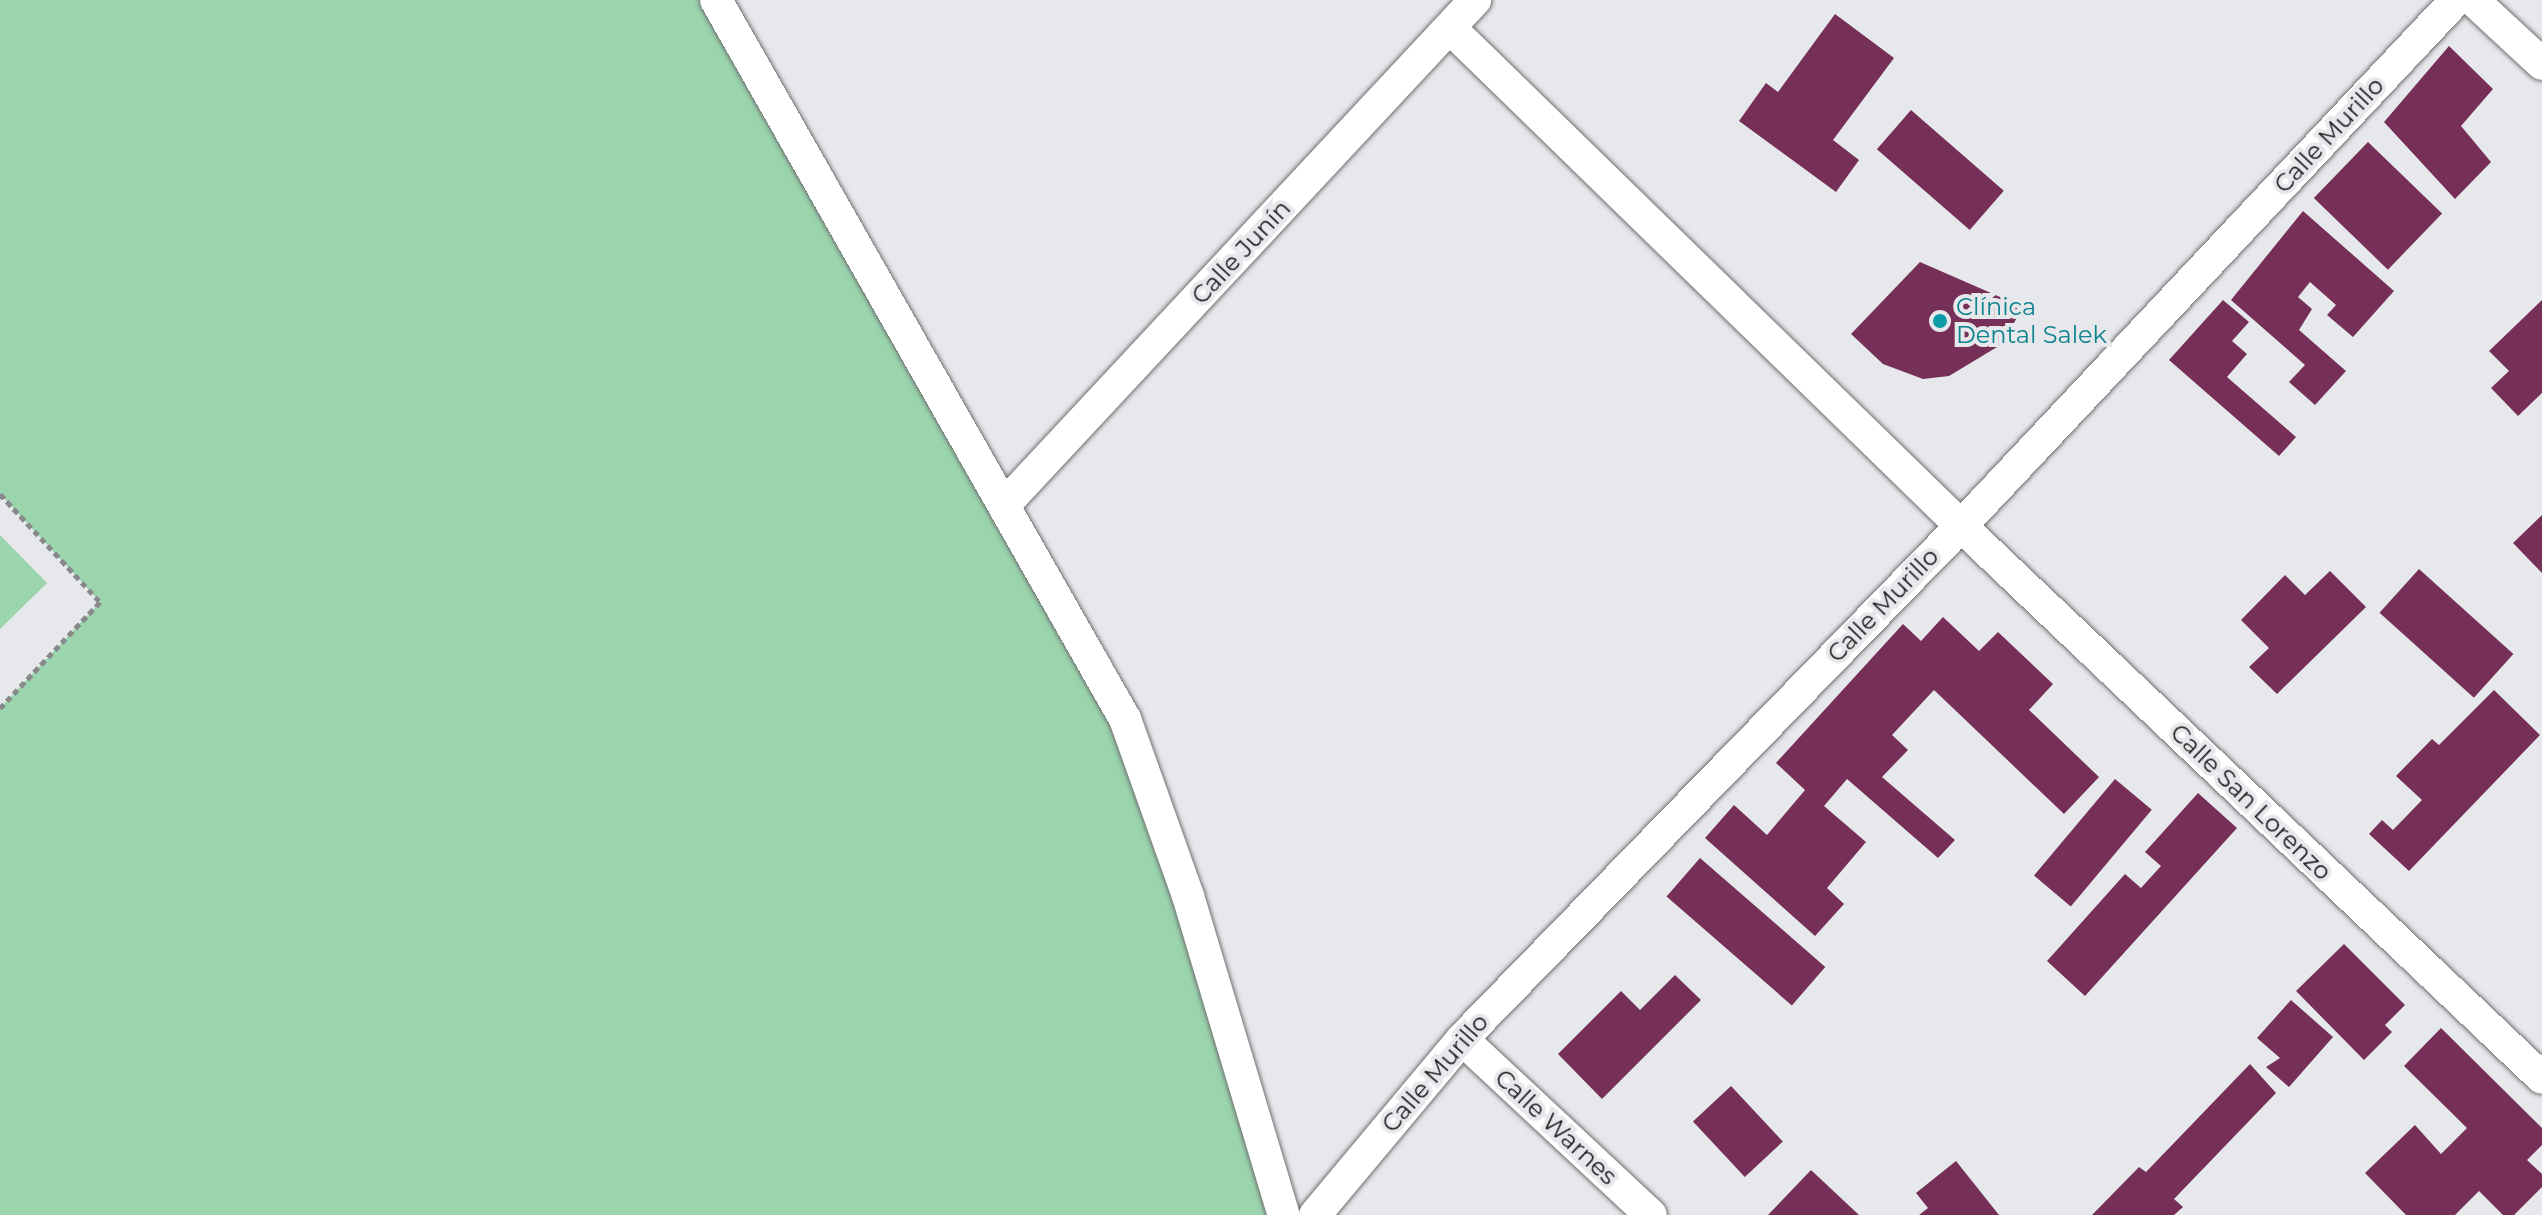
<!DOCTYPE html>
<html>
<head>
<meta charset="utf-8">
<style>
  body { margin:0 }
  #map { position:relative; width:2542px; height:1215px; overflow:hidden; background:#e7e8eb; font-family:Montserrat,sans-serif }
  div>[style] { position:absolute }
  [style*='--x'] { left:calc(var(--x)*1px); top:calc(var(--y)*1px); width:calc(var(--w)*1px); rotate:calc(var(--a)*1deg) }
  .green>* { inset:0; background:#9ad5ad }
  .building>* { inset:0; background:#763058; transform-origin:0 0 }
  .path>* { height:5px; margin-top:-2.5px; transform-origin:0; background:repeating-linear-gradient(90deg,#88898b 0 6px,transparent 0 10px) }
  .roads { filter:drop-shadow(0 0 2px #6f7072) drop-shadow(0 0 2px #6f7072) }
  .street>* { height:32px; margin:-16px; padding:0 16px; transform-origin:16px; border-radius:16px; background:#fff }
  .dots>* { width:22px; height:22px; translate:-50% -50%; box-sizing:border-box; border:4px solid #e7e8eb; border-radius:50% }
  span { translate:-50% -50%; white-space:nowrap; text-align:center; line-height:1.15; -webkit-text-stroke:8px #e7e8eb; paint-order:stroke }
  .street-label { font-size:24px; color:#1a1a1b }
  .culture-label { font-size:24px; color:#0d838f }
  .left { translate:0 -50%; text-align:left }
</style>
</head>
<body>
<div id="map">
  <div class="green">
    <i style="clip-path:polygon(0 0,716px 0,1125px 719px,1284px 1215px,0 1215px,0 708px,100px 602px,0 494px)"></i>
    <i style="clip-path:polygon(0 535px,47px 583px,0 629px)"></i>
  </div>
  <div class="building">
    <i style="clip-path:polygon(1835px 14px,1894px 58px,1833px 140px,1859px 160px,1836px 192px,1739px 121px,1766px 83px,1778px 92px)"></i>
    <i style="clip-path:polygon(2449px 46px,2493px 89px,2461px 126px,2491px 162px,2455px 199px,2384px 122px)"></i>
    <i style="left:1911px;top:110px;width:123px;height:52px;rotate:41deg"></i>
    <i style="left:2368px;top:142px;width:103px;height:78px;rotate:44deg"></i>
    <i style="clip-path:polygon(2303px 211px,2394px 291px,2353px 337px,2327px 315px,2336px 305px,2310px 282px,2298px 297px,2312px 309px,2299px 330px,2346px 371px,2315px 405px,2289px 382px,2305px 365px,2231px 300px)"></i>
    <i style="clip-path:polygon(1920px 262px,2023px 307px,2002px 344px,1949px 376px,1923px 379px,1883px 364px,1851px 334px)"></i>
    <i style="clip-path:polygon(2223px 300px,2249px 322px,2232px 341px,2247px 354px,2227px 377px,2296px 437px,2279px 456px,2169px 360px)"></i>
    <i style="clip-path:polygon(2542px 300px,2542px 393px,2518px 416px,2491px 388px,2509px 371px,2489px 351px)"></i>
    <i style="clip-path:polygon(2542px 515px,2542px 573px,2513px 543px)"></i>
    <i style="left:2419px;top:569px;width:127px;height:59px;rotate:42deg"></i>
    <i style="clip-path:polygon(2330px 571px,2366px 607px,2277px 694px,2249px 667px,2269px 648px,2241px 620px,2285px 575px,2305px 595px)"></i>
    <i style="clip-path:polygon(1943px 617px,1979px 651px,1998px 632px,2053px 684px,2029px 710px,2099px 777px,2064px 814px,1934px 690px,1892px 735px,1908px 750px,1882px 777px,1955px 840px,1938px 858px,1847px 779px,1824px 806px,1866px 842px,1827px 888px,1844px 904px,1815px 936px,1705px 838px,1734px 805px,1767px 835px,1805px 790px,1776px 763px,1903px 624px,1921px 641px)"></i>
    <i style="clip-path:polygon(2494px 690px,2540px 735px,2409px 871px,2369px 834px,2382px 820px,2393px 830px,2422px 800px,2396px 776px,2432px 739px,2439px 745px)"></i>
    <i style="left:2115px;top:779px;width:48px;height:126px;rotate:40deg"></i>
    <i style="clip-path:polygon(2198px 793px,2237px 828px,2085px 996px,2047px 961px,2125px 874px,2141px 888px,2161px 866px,2145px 852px)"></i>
    <i style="left:1700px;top:858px;width:166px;height:51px;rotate:41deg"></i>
    <i style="clip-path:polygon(2344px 944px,2405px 1005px,2385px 1025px,2392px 1032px,2364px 1060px,2296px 991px)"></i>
    <i style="clip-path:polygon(1675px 975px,1701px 1000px,1602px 1099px,1558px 1054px,1621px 991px,1640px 1010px)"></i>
    <i style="clip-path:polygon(2291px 1000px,2333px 1037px,2289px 1087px,2266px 1067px,2280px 1058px,2257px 1038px)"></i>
    <i style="clip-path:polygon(2441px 1028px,2542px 1128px,2542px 1145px,2527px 1160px,2542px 1174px,2542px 1187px,2514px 1215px,2503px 1215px,2479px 1191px,2455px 1215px,2406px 1215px,2365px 1173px,2415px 1125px,2441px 1154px,2467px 1128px,2404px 1066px)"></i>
    <i style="clip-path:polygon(2250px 1064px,2276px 1093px,2174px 1199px,2183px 1207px,2174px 1215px,2092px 1215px,2139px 1167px,2146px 1172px)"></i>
    <i style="left:1731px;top:1086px;width:76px;height:52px;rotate:47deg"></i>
    <i style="clip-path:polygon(1956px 1161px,1999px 1215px,1919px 1215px,1928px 1208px,1916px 1193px)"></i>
    <i style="clip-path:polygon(1811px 1170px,1859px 1215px,1768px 1215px)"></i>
  </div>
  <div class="path">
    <i style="--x:0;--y:494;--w:147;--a:47.2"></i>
    <i style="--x:100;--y:602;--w:146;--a:133.3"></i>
  </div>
  <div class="roads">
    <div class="street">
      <i style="--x:716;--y:0;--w:827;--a:60.37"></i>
      <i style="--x:1125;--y:719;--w:188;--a:70.4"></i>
      <i style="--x:1188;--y:896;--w:333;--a:73.3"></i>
      <i style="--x:2473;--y:0;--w:94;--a:42.8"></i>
      <i style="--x:1450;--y:28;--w:714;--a:44.26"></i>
      <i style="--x:1961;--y:526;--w:801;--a:43.53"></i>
      <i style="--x:1006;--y:503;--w:688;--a:-47"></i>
      <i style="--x:1462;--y:1039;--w:258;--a:43"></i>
      <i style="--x:1315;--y:1215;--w:229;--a:-50.1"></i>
      <i style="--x:1462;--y:1039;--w:716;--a:-45.79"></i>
      <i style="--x:1961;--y:526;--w:722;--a:-46.74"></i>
    </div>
  </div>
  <div class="dots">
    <i style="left:1940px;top:321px;background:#0f9aa8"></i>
  </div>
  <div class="street-label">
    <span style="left:2329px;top:135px;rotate:-47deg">Calle Murillo</span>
    <span style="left:1241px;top:252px;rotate:-47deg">Calle Junín</span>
    <span style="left:1883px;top:605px;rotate:-46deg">Calle Murillo</span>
    <span style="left:2251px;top:802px;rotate:44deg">Calle San Lorenzo</span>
    <span style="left:1435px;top:1073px;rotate:-49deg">Calle Murillo</span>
    <span style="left:1556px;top:1127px;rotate:43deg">Calle Warnes</span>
  </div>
  <div class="culture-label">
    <span class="left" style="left:1956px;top:321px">Clínica<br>Dental Salek</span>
  </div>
</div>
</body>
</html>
